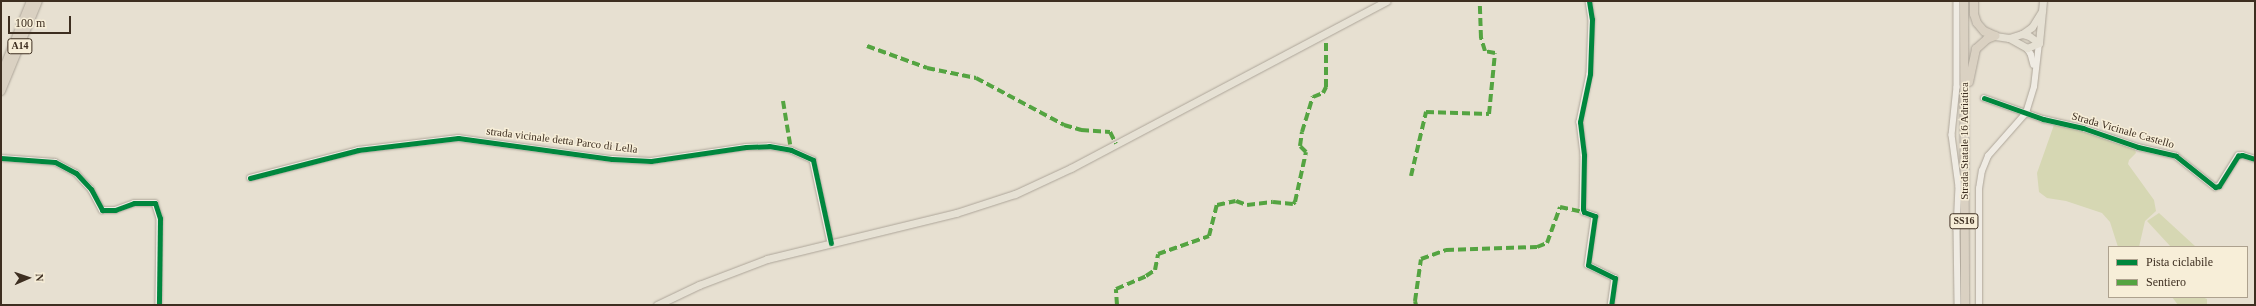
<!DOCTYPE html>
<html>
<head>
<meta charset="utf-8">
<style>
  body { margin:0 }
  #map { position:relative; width:2256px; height:306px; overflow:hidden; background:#e7e0d1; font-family:"Times New Roman",serif }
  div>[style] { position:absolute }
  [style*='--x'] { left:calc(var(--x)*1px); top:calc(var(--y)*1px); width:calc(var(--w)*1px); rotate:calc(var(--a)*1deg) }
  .green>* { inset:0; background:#d6d7b3 }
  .roads { filter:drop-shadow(0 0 1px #ada599) drop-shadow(0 0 1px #ada599) }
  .minor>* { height:5.5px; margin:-2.75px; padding:0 2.75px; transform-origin:2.75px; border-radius:2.75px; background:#efebe3 }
  .major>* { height:7px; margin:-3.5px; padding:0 3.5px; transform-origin:3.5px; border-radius:3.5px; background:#e6e1d4 }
  .highway>* { height:8px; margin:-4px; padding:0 4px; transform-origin:4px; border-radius:4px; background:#dad1c2 }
  .quiet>* { height:4px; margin-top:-2px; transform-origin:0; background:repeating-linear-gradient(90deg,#54a441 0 8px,transparent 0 12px) }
  .cycleway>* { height:5px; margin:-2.5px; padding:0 2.5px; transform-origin:2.5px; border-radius:2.5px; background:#00873e }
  span { translate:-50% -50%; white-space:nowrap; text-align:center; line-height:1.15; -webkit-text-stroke:3px #f7eed8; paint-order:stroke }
  .shield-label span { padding:1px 3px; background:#f7eed8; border:1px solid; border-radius:3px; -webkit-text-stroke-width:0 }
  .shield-label { font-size:10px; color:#3d2e20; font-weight:700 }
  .street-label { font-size:11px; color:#3d2e20 }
  .frame { position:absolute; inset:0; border:2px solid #3d2e20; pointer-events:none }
  .legend { position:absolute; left:2108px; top:246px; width:140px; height:52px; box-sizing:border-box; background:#f7eed8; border:1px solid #ada18e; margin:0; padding:5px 7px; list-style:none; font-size:12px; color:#3d2e20 }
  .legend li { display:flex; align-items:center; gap:8px; height:20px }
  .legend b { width:20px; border:1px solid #ada18e }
  .north { position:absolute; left:8px; top:258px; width:40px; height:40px; -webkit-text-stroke:3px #f7eed8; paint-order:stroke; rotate:88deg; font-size:11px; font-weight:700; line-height:16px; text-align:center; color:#3d2e20 }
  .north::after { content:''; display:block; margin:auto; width:14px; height:18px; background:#3d2e20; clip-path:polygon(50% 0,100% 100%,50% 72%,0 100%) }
  .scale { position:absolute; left:8px; top:16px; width:63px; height:18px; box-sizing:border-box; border:2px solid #3d2e20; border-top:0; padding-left:5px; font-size:12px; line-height:14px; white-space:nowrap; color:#3d2e20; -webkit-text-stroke:3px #f7eed8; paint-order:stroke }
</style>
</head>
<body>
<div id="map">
  <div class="green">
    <i style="clip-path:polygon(2055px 122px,2112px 138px,2134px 147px,2136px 153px,2129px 160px,2128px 164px,2154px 200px,2156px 211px,2145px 221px,2139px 247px,2118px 247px,2110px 222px,2102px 213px,2066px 201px,2047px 198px,2039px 192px,2037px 173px)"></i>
    <i style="clip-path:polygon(2159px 213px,2196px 247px,2171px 247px,2147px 221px)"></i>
    <i style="clip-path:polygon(2172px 297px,2202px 297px,2207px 299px,2207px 305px,2178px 305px)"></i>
  </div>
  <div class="roads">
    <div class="minor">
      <i style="--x:1589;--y:1;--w:18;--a:81"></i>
      <i style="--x:1592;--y:19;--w:55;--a:92.1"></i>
      <i style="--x:1590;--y:74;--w:49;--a:101.8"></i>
      <i style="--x:1580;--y:122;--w:33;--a:83"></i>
      <i style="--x:1584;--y:155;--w:54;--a:91.1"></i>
      <i style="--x:1583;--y:209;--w:3;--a:72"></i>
      <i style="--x:1584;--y:212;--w:12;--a:20"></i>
      <i style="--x:1595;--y:216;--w:49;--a:98.1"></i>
      <i style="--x:1588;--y:265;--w:30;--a:26"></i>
      <i style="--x:1615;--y:278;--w:27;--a:98"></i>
      <i style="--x:1957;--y:1;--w:86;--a:90"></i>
      <i style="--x:1957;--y:87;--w:48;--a:95.9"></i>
      <i style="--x:1952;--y:135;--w:52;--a:82.3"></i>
      <i style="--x:1959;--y:187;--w:42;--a:92.7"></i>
      <i style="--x:1957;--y:229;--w:76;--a:89.2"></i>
      <i style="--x:2027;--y:48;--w:7;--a:56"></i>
      <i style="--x:2031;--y:54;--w:11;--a:75"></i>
      <i style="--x:1984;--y:98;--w:63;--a:19.6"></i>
      <i style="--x:2043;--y:119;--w:41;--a:12.7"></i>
      <i style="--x:2083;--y:128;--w:58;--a:19.1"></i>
      <i style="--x:2138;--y:147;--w:39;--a:13"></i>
      <i style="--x:2176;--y:156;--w:50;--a:38.5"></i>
      <i style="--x:2215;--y:187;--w:4;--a:-14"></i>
      <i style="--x:2219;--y:186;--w:36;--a:-58"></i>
      <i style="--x:2238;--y:156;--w:4;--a:-14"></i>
      <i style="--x:2242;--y:155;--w:14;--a:17"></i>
      <i style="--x:1;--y:158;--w:54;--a:4.2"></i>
      <i style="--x:55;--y:162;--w:24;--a:28"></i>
      <i style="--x:76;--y:173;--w:22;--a:47"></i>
      <i style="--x:91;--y:189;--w:24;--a:62"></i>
      <i style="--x:102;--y:210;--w:13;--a:0"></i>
      <i style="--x:115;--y:210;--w:20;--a:-20"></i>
      <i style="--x:134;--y:203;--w:21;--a:0"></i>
      <i style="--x:155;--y:203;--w:16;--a:72"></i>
      <i style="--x:160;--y:218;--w:87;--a:90.7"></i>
      <i style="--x:250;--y:178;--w:112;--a:-14.5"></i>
      <i style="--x:358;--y:150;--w:101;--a:-6.8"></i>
      <i style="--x:458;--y:138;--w:155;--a:7.8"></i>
      <i style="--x:612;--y:159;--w:39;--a:3"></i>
      <i style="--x:651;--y:161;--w:96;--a:-8.4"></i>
      <i style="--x:746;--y:147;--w:23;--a:-2"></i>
      <i style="--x:769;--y:146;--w:22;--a:10"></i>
      <i style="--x:791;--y:150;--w:24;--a:24"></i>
      <i style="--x:813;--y:160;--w:85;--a:77.8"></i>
      <i style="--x:1979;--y:305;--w:116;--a:-90"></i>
      <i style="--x:1979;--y:189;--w:18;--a:-81"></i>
      <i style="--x:1982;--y:171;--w:16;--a:-68"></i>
      <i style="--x:1988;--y:156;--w:57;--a:-48.5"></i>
      <i style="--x:2026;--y:113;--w:27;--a:-73"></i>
      <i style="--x:2034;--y:87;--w:44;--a:-83.5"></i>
    </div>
    <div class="major">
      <i style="--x:2022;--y:34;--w:7;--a:16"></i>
      <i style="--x:2029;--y:36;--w:12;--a:35"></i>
      <i style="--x:1995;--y:36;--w:14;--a:8"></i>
      <i style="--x:2009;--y:38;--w:14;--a:-17"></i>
      <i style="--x:2022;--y:34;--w:12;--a:-35"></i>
      <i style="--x:2032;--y:27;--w:19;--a:-58"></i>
      <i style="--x:2009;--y:38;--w:21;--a:29"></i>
      <i style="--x:2027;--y:48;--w:13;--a:-23"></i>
      <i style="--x:2039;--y:43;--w:42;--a:-84.6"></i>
      <i style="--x:657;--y:305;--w:47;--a:-25.5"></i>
      <i style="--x:699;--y:285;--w:73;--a:-20.9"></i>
      <i style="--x:767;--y:259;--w:195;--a:-13.7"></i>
      <i style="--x:956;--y:213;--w:62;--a:-17.9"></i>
      <i style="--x:1015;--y:194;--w:62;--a:-24.9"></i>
      <i style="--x:1071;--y:168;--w:357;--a:-27.9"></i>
    </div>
    <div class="highway">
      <i style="--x:1964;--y:1;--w:304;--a:89.8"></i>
      <i style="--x:1974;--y:1;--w:13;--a:90"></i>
      <i style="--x:1974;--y:14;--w:9;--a:72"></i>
      <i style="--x:1977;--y:23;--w:11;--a:49"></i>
      <i style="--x:1984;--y:31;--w:12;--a:24"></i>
      <i style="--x:1;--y:75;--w:80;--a:-67.9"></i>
      <i style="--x:1969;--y:82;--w:34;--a:-78"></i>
      <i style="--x:1976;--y:49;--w:15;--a:-42"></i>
      <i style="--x:1987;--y:39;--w:9;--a:-21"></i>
      <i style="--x:1;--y:91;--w:97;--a:-67.7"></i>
    </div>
  </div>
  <div class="quiet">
    <i style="--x:867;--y:46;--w:64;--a:20.1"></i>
    <i style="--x:927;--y:68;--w:50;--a:11.5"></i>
    <i style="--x:976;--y:78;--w:100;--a:28.1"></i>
    <i style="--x:1064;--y:125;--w:18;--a:16"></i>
    <i style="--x:1081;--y:130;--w:29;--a:4"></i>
    <i style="--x:1110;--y:132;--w:13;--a:63"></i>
    <i style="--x:783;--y:101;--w:50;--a:80.7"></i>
    <i style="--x:1411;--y:176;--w:66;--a:-76.8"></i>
    <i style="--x:1426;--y:112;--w:63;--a:1.8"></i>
    <i style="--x:1489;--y:114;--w:61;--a:-84.4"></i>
    <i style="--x:1495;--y:53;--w:10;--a:-169"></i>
    <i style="--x:1485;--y:51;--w:14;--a:-107"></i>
    <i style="--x:1481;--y:38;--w:37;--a:-92"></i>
    <i style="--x:1117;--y:305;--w:16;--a:-94"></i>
    <i style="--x:1116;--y:289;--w:33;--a:-23"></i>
    <i style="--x:1146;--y:276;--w:11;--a:-34"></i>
    <i style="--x:1155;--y:270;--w:16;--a:-79"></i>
    <i style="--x:1158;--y:254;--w:54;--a:-19.4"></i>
    <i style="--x:1209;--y:236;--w:32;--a:-76"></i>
    <i style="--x:1217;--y:205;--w:19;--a:-12"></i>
    <i style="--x:1236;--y:201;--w:12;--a:20"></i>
    <i style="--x:1247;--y:205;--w:26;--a:-7"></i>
    <i style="--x:1273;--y:202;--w:20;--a:6"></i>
    <i style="--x:1293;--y:204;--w:3;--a:-45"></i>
    <i style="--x:1295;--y:202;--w:51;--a:-77.6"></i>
    <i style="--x:1306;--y:152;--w:8;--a:-135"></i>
    <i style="--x:1300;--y:146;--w:14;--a:-82"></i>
    <i style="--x:1302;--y:132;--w:37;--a:-73"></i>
    <i style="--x:1313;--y:97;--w:11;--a:-22"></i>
    <i style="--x:1323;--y:93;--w:7;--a:-63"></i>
    <i style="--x:1326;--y:87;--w:45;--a:-90"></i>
    <i style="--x:1416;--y:305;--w:4;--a:-104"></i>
    <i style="--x:1415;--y:301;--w:42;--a:-81.9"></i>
    <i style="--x:1421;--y:259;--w:27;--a:-20"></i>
    <i style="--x:1446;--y:250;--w:91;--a:-1.9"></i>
    <i style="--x:1537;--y:247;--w:11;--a:-22"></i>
    <i style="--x:1547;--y:243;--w:38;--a:-70"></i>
    <i style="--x:1560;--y:207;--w:25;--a:12"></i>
  </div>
  <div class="cycleway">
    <i style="--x:1589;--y:1;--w:18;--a:81"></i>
    <i style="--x:1592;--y:19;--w:55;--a:92.1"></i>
    <i style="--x:1590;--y:74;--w:49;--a:101.8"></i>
    <i style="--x:1580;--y:122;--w:33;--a:83"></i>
    <i style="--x:1584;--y:155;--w:54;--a:91.1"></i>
    <i style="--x:1583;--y:209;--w:3;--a:72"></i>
    <i style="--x:1584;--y:212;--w:12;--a:20"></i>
    <i style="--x:1595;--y:216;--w:49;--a:98.1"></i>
    <i style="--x:1588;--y:265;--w:30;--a:26"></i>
    <i style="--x:1615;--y:278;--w:27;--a:98"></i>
    <i style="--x:1984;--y:98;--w:63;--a:19.6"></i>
    <i style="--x:2043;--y:119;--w:41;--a:12.7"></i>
    <i style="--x:2083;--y:128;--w:58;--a:19.1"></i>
    <i style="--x:2138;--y:147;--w:39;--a:13"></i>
    <i style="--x:2176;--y:156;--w:50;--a:38.5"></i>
    <i style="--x:2215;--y:187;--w:4;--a:-14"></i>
    <i style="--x:2219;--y:186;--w:36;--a:-58"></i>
    <i style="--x:2238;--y:156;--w:4;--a:-14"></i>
    <i style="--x:2242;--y:155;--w:14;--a:17"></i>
    <i style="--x:1;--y:158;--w:54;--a:4.2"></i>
    <i style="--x:55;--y:162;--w:24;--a:28"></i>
    <i style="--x:76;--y:173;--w:22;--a:47"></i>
    <i style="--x:91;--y:189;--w:24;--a:62"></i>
    <i style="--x:102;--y:210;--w:13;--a:0"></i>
    <i style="--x:115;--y:210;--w:20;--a:-20"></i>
    <i style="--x:134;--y:203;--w:21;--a:0"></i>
    <i style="--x:155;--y:203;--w:16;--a:72"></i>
    <i style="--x:160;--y:218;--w:87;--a:90.7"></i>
    <i style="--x:250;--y:178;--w:112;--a:-14.5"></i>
    <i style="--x:358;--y:150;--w:101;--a:-6.8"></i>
    <i style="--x:458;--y:138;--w:155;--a:7.8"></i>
    <i style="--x:612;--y:159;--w:39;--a:3"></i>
    <i style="--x:651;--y:161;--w:96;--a:-8.4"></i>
    <i style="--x:746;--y:147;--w:23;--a:-2"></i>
    <i style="--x:769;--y:146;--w:22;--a:10"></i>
    <i style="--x:791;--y:150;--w:24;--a:24"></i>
    <i style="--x:813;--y:160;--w:85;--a:77.8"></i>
  </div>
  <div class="shield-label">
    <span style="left:20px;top:46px">A14</span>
    <span style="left:1964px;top:221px">SS16</span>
  </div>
  <div class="street-label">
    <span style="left:2123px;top:130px;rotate:16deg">Strada Vicinale Castello</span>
    <span style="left:562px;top:140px;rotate:7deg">strada vicinale detta Parco di Lella</span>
    <span style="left:1964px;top:141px;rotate:-90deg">Strada Statale 16 Adriatica</span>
  </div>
  <div class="frame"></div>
  <ul class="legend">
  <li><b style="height:5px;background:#00873e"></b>Pista ciclabile</li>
  <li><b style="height:5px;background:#54a441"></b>Sentiero</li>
  </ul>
  <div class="north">N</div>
  <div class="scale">100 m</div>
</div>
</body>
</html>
